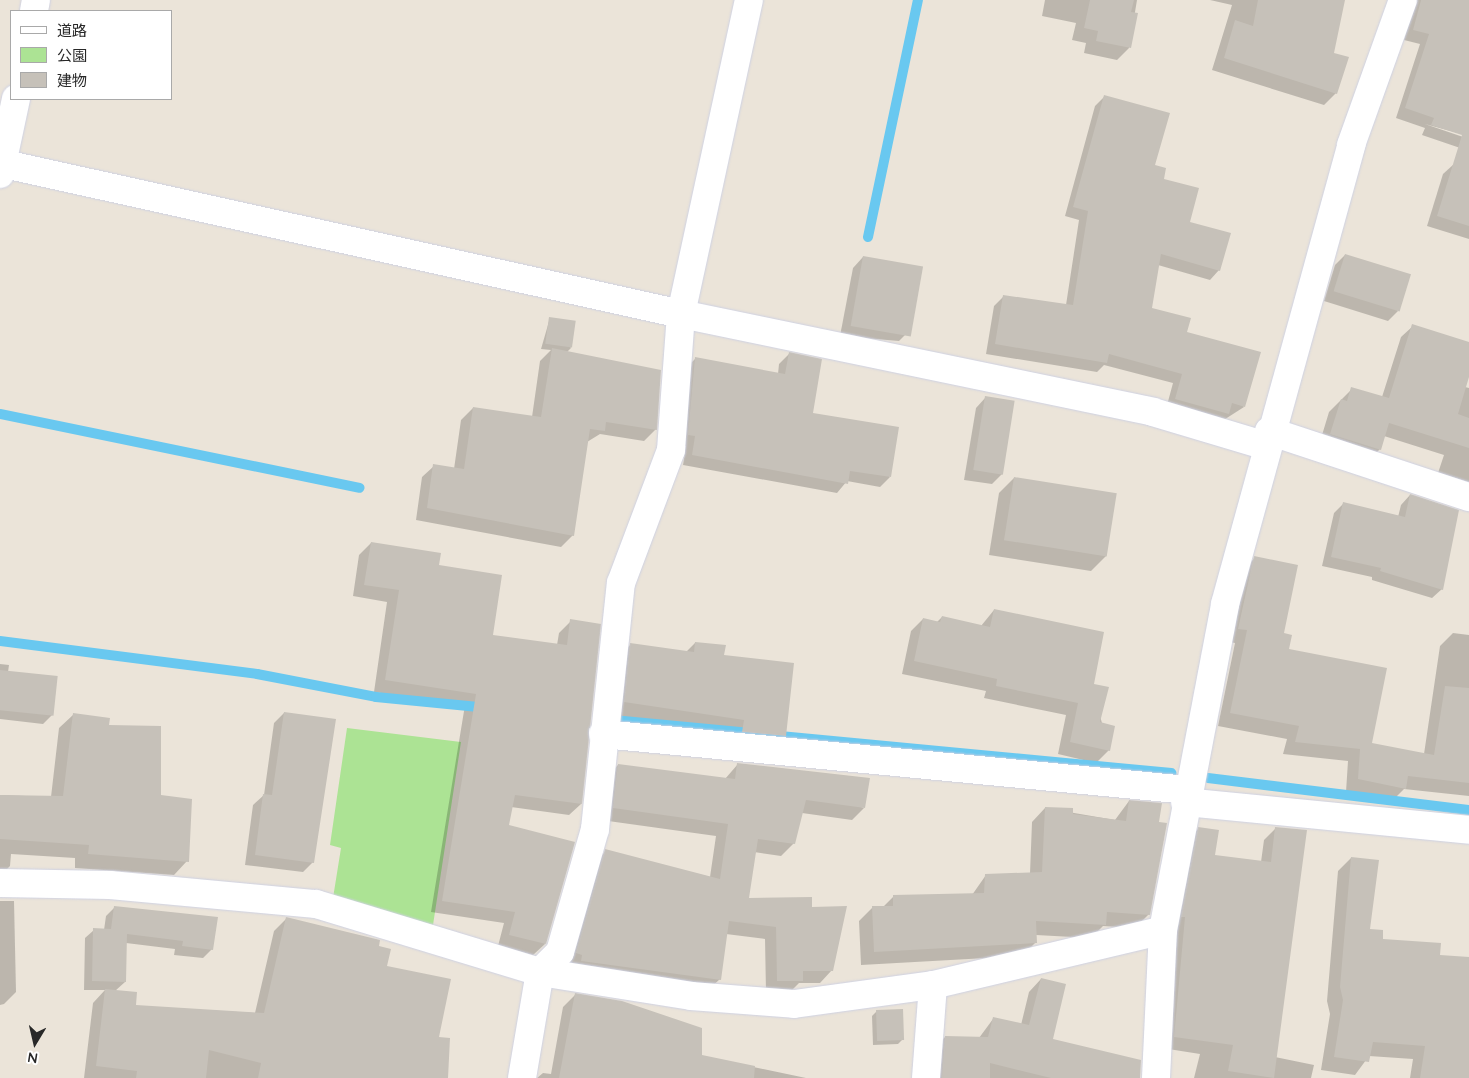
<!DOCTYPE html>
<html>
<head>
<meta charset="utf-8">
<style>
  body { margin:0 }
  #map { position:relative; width:1469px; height:1078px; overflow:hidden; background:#ebe4d9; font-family:Quicksand,"Noto Sans JP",sans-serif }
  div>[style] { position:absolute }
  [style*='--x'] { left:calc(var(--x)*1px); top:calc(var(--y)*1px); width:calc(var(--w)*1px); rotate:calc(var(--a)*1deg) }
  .green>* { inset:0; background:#ace394 }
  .shadow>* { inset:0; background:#0003 }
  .stream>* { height:10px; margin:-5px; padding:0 5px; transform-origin:5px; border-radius:5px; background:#69c8f0 }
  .building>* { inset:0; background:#c6c1b9; transform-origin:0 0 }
  .roads { filter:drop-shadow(0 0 1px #ced1e2) drop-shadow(0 0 1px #ced1e2) }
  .street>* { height:28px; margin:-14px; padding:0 14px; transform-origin:14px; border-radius:14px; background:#fff }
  span { translate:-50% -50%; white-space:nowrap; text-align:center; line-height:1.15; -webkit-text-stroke:4.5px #fff; paint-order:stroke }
  .legend { position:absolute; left:10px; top:10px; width:162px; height:90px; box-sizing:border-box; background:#fff; border:1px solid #a9a9a9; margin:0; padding:6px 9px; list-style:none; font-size:15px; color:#282828 }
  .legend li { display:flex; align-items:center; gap:10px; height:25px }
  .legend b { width:25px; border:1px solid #a9a9a9 }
  .north { position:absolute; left:10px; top:1018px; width:50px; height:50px; -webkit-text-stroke:4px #fff; paint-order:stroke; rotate:189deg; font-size:14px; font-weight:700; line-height:20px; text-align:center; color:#282828 }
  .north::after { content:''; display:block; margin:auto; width:18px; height:22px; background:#282828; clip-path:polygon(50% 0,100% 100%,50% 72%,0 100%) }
</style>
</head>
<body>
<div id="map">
  <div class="green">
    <i style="clip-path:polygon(347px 728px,461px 742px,433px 925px,333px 898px,341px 848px,330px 845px)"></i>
  </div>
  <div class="shadow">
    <i style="clip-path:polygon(1045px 0,1137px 0,1129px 48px,1117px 60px,1084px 53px,1086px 43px,1072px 40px,1076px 23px,1042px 16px)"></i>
    <i style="clip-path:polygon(1210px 0,1344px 0,1332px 54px,1336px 93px,1324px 105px,1212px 70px,1232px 5px)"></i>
    <i style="clip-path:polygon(1415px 0,1469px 0,1469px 136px,1425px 124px,1469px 139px,1469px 151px,1422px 135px,1425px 128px,1396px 118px,1420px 44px,1404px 40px)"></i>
    <i style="clip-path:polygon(1105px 96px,1219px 270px,1210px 280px,1158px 265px,1151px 309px,1185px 333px,1244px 407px,1219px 423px,1166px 409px,1173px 383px,1104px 365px,1097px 372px,986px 354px,994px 306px,1003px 297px,1066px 305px,1079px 220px,1065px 216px,1095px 106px)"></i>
    <i style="clip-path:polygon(1454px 164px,1469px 169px,1469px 239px,1427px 226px,1443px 174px)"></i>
    <i style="clip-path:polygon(1345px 255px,1398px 311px,1388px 321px,1324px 301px,1335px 265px)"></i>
    <i style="clip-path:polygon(863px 257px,909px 331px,899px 341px,840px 336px,853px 268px)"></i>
    <i style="clip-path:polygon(550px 318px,571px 348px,567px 352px,656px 429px,644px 441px,600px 434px,587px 442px,573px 535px,561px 547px,416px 520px,422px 477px,434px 466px,454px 469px,461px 420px,473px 408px,532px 417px,540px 361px,551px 350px,541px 349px)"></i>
    <i style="clip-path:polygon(1413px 326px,1469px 343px,1465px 387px,1469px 388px,1469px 482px,1438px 473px,1444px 455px,1384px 436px,1380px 449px,1368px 461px,1319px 445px,1329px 412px,1352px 389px,1382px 397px,1401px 337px)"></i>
    <i style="clip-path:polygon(789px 354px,812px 414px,890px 477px,880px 487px,847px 481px,837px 493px,683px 465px,686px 446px,679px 444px,686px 368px,696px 358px,778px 374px,779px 364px)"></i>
    <i style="clip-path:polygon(986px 397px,1002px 474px,992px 484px,964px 480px,976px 408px)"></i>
    <i style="clip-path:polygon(1014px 478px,1106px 556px,1091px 571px,989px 555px,999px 493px)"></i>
    <i style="clip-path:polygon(1410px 495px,1442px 589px,1432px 598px,1372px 580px,1372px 577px,1322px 566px,1334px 513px,1343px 504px,1398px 517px,1401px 505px)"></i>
    <i style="clip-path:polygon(371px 543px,437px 566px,491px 636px,557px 645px,559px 633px,571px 621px,581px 804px,569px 815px,511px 807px,508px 826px,545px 944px,533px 955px,498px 946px,504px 923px,431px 912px,465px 705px,374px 692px,387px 602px,353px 596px,359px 555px)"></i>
    <i style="clip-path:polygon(1255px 558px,1288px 650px,1370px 744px,1424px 754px,1440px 646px,1453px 633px,1469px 635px,1469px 796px,1404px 789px,1392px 801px,1346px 792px,1348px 761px,1283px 754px,1287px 739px,1218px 726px,1235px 643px,1226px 641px,1242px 570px)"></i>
    <i style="clip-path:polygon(994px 610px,1092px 685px,1109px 750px,1096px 763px,1058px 754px,1066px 715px,984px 698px,986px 691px,902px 674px,911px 631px,923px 619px,937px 622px,942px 617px,981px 626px)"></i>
    <i style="clip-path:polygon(695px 643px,723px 656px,785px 735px,771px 749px,730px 734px,611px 716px,617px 659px,631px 644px,686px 652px)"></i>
    <i style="clip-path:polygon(0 664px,9px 665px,8px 672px,52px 715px,43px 724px,0 719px)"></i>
    <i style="clip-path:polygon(284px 713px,313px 862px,303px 872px,245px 865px,253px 805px,264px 795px,274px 723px)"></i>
    <i style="clip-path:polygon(73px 715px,107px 726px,160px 796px,187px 861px,174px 875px,75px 868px,75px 858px,11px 854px,10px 866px,0 876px,0 795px,51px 797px,59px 728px)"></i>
    <i style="clip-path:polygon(738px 764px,864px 808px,852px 820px,802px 813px,794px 843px,781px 856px,754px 852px,747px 899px,811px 908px,832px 970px,820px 983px,799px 983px,789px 993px,766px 993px,765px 939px,726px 934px,720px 979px,707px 991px,564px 965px,594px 863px,606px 851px,710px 877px,716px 836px,601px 820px,606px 777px,618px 765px,725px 779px)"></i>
    <i style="clip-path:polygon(1129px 801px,1158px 823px,1149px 914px,1135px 928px,1103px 926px,1091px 938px,1036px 935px,1036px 942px,1022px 956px,861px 965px,859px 921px,873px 907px,883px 907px,894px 896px,972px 895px,986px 875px,1030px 873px,1032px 822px,1045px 808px,1115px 820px)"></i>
    <i style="clip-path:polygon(1199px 828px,1214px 856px,1261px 862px,1264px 840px,1276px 828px,1275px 1057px,1314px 1065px,1311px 1078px,1194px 1078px,1200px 1054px,1162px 1048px,1187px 841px)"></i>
    <i style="clip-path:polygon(1351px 858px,1368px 930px,1381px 940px,1439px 956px,1469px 959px,1469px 1078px,1410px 1078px,1413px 1059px,1369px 1056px,1355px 1075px,1321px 1070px,1330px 1014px,1327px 1001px,1338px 871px)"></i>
    <i style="clip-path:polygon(0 901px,14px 901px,16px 992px,4px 1004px,0 1005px)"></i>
    <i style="clip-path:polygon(115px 907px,212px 949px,203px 958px,174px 955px,175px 949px,126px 943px,125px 982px,115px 991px,135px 1006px,255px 1013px,274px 931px,287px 918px,377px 947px,386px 967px,438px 1038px,447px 1078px,84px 1078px,93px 1003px,105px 990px,84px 990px,85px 938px,94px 930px,104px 930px,106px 916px)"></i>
    <i style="clip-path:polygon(1041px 979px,1051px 1040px,1138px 1078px,931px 1078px,933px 1050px,945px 1037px,979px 1038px,993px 1019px,1021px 1025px,1029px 992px)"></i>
    <i style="clip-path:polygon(575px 995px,701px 1056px,806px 1078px,537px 1078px,543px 1073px,551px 1074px,563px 1007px)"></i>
    <i style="clip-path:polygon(877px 1011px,903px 1039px,898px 1044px,873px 1045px,872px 1016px)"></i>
  </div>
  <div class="stream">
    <i style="--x:868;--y:237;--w:242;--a:-78.1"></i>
    <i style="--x:0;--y:414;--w:367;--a:11.6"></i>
    <i style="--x:0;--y:641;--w:259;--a:7.3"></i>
    <i style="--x:257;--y:674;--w:121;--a:10.9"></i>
    <i style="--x:376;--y:697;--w:113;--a:5.6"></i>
    <i style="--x:613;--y:720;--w:561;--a:5.43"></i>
    <i style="--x:1208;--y:778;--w:263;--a:7"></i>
  </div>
  <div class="building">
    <i style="clip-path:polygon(1090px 0,1134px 0,1131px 12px,1138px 13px,1131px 48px,1096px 41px,1098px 31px,1084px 28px)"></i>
    <i style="clip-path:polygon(1258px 0,1345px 0,1334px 53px,1349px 57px,1337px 94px,1224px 58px,1235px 20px,1253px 26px)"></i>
    <i style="clip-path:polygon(1421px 0,1469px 0,1469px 226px,1437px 216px,1462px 135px,1431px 125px,1434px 118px,1405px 108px,1429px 34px,1413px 30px)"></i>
    <i style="clip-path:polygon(1104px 95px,1170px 113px,1155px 165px,1166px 168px,1164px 179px,1199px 188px,1190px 222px,1231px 233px,1220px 271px,1161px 254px,1152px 308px,1191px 318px,1187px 332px,1261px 352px,1245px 407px,1232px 403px,1229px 414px,1175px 399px,1182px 374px,1109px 354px,1107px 363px,995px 344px,1003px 295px,1073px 305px,1088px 211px,1073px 207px)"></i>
    <i style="left:1345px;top:254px;width:69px;height:39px;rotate:17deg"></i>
    <i style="left:863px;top:256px;width:61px;height:71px;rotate:10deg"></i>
    <i style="left:549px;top:317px;width:27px;height:27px;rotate:8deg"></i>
    <i style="clip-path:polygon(1412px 324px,1469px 342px,1469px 377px,1458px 414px,1469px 418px,1469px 448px,1389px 423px,1381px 450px,1330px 434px,1341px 399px,1347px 401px,1351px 387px,1389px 398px)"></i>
    <i style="clip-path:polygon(552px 348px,661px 370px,657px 430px,606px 422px,605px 431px,590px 429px,574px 536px,427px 508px,433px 464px,464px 469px,473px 407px,541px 417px)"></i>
    <i style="clip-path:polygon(789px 352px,822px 359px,813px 413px,899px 427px,891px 477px,850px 471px,848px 484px,692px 455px,695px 436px,688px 435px,695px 357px,785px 374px)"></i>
    <i style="left:985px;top:396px;width:30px;height:75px;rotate:9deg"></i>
    <i style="left:1014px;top:477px;width:104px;height:64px;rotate:9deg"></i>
    <i style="clip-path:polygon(1410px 494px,1459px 510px,1443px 590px,1380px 571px,1381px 568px,1331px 557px,1343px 502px,1405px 517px)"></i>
    <i style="clip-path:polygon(371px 542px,441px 553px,439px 565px,502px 575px,493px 635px,567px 645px,570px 619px,601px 624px,582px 804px,515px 795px,509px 825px,575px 842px,546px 944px,509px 935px,515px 912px,442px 901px,476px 694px,385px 680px,399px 590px,364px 585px)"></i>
    <i style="clip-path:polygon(1254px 556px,1298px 565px,1284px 633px,1292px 635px,1289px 649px,1387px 668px,1372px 743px,1434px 755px,1445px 686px,1469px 688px,1469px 783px,1408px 776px,1406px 789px,1358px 779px,1360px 749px,1295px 742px,1299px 726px,1230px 713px,1247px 630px,1238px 629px)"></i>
    <i style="clip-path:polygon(994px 609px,1104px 632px,1094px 684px,1109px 687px,1100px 722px,1115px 726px,1110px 751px,1070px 742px,1078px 703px,996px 686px,997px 679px,914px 661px,923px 618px,940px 622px,942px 616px,990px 627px)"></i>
    <i style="clip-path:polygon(695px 642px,726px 645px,724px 655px,794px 663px,786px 736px,742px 732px,744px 720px,624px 702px,630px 643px,694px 652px)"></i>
    <i style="left:0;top:670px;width:58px;height:40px;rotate:6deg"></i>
    <i style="clip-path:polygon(284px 712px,336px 719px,314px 863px,255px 855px,263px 794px,272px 795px)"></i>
    <i style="clip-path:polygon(73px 713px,110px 718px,109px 725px,161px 726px,161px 795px,192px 799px,189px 862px,88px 854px,89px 845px,0 839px,0 795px,63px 796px)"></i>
    <i style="clip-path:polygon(737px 763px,870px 778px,865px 808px,806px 800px,795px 844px,758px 839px,749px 898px,812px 897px,812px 907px,847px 906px,833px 971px,803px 971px,803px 981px,777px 981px,776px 927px,729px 921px,721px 980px,581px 961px,582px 955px,576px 953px,605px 849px,720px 879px,728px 824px,613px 808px,618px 764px,735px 779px)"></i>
    <i style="clip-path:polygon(1129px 800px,1162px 803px,1159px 822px,1167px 823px,1150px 915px,1107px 912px,1106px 925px,1036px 921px,1037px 943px,874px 952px,872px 906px,893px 906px,893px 895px,984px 893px,985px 874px,1042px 872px,1045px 807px,1073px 808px,1073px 814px,1126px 821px)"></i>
    <i style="clip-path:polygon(1198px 827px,1219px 830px,1215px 855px,1271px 862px,1275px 827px,1307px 830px,1274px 1078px,1228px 1071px,1233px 1045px,1174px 1037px,1185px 917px,1181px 917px)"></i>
    <i style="clip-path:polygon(1351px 857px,1379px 860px,1370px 929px,1383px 930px,1383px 939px,1441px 943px,1440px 955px,1469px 957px,1469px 1078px,1420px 1078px,1425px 1046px,1373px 1042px,1369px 1062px,1334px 1057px,1343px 1000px,1340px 987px)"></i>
    <i style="clip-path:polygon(114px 906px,218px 917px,213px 950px,182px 946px,183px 941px,127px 934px,126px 982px,92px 981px,93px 928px,111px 929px)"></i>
    <i style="clip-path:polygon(286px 917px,380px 940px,379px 946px,391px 949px,387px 966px,451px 979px,439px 1037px,450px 1038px,448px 1078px,258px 1078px,261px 1063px,209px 1050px,206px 1078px,136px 1078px,137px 1071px,96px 1066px,105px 989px,137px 992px,136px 1005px,264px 1013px)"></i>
    <i style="clip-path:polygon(1041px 978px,1066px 984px,1053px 1039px,1141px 1060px,1140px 1078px,1051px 1078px,990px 1063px,990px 1078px,942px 1078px,945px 1036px,988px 1037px,993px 1017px,1029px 1025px)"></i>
    <i style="clip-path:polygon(575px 993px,622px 1001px,702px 1028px,702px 1055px,755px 1066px,754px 1078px,559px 1078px)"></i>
    <i style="left:903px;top:1009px;width:31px;height:27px;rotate:88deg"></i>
  </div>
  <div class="roads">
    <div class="street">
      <i style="--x:34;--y:11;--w:11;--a:-80"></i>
      <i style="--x:0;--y:163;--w:698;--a:12.5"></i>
      <i style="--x:681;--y:314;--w:482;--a:11.7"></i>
      <i style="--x:1153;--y:412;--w:118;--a:16.7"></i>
      <i style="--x:0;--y:174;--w:77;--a:-78"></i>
      <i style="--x:1269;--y:431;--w:211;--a:18.3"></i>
      <i style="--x:603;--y:734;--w:588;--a:5.47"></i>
      <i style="--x:1185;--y:802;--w:285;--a:5.6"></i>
      <i style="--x:0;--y:883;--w:110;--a:1"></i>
      <i style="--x:110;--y:885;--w:207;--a:5.3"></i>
      <i style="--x:316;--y:904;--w:234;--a:16.9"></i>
      <i style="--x:540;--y:972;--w:153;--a:9"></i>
      <i style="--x:691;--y:996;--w:103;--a:4.4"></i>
      <i style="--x:794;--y:1004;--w:140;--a:-7.8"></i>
      <i style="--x:933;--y:985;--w:236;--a:-13.4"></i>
      <i style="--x:522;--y:1078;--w:108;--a:-80.4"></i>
      <i style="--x:540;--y:972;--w:28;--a:-45"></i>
      <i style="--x:560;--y:952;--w:128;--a:-74.1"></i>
      <i style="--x:595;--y:829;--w:247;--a:-84"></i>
      <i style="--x:621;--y:583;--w:142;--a:-69.4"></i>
      <i style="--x:671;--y:450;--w:136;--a:-85.8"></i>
      <i style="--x:681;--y:314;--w:321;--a:-77.8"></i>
      <i style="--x:926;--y:1078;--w:93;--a:-85.7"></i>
      <i style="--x:1156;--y:1078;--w:148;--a:-87.3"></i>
      <i style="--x:1163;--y:930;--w:332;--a:-79.2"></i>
      <i style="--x:1225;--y:604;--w:476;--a:-74.6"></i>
      <i style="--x:1351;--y:145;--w:154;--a:-70.3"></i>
    </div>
  </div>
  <ul class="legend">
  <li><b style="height:6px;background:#fff"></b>道路</li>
  <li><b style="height:14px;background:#ace394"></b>公園</li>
  <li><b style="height:14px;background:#c6c1b9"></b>建物</li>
  </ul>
  <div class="north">N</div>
</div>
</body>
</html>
